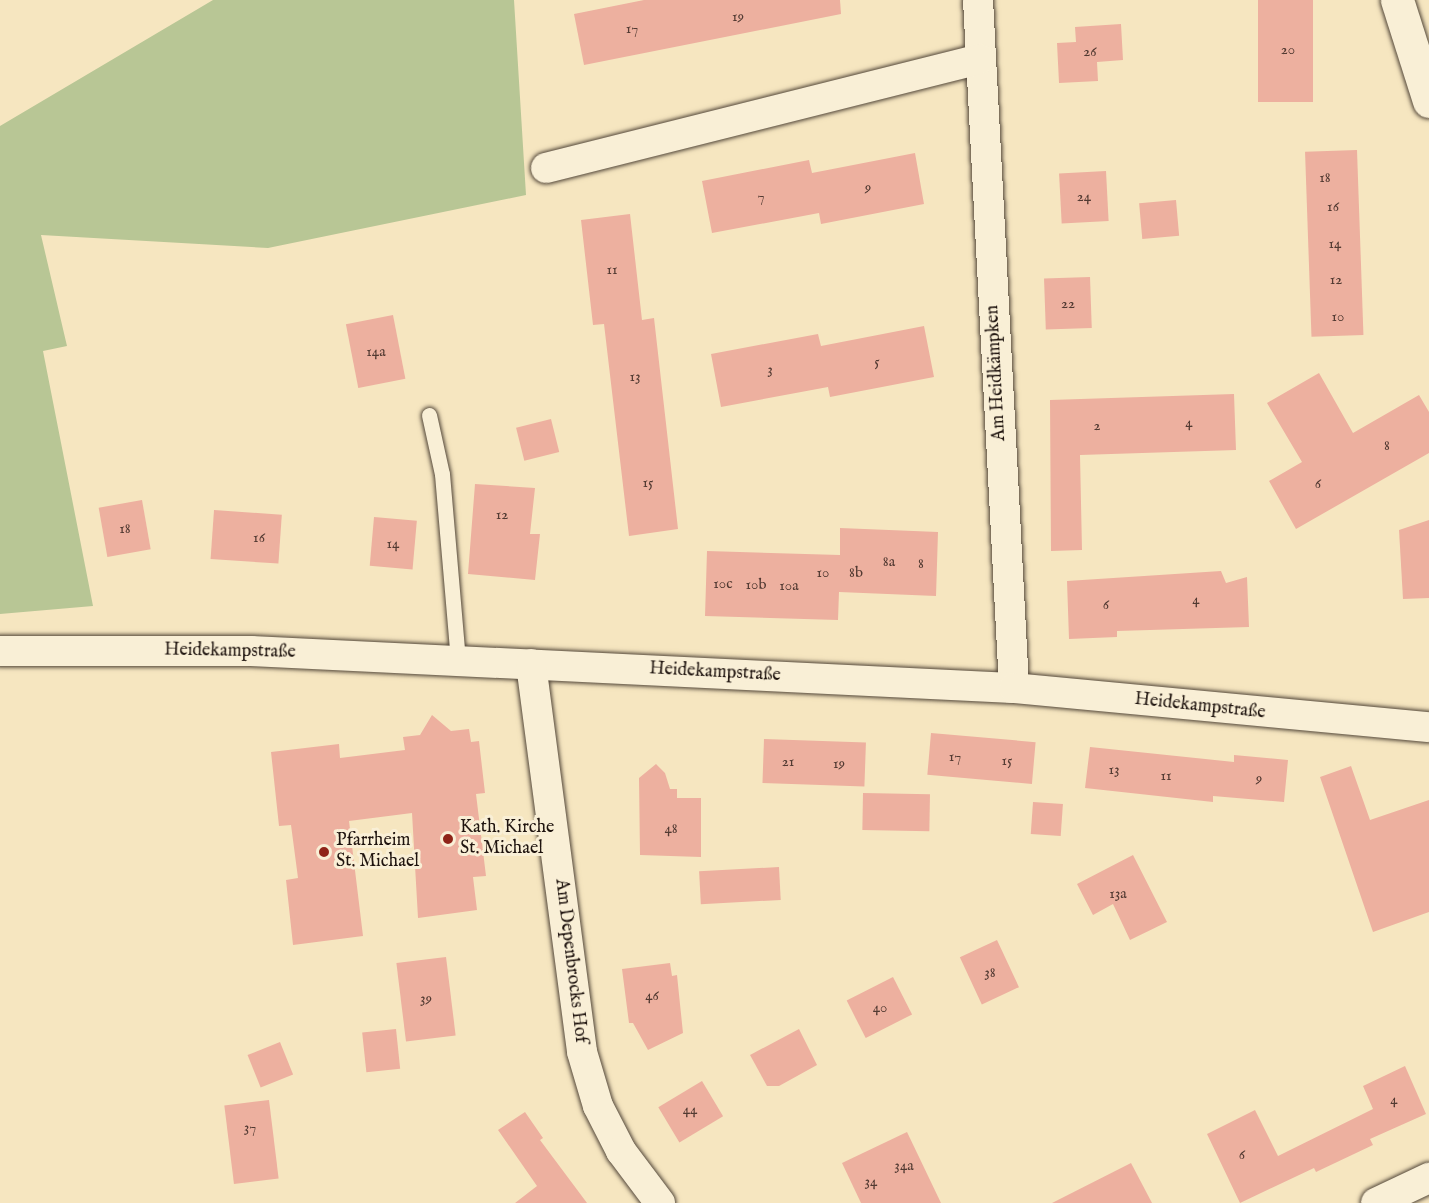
<!DOCTYPE html>
<html>
<head>
<meta charset="utf-8">
<style>
  body { margin:0 }
  #map { position:relative; width:1429px; height:1203px; overflow:hidden; background:#f6e6c0; font-family:"IM FELL English",serif }
  div>[style] { position:absolute }
  [style*='--x'] { left:calc(var(--x)*1px); top:calc(var(--y)*1px); width:calc(var(--w)*1px); rotate:calc(var(--a)*1deg) }
  .green>* { inset:0; background:#b8c695 }
  .building>* { inset:0; background:#edb09f; transform-origin:0 0 }
  .roads { filter:drop-shadow(0 0 2px #54483a) drop-shadow(0 0 2px #54483a) }
  .lane>* { height:15px; margin:-7.5px; padding:0 7.5px; transform-origin:7.5px; border-radius:7.5px; background:#f9efd6 }
  .street>* { height:30px; margin:-15px; padding:0 15px; transform-origin:15px; border-radius:15px; background:#f9efd6 }
  .secondary>* { height:33px; margin:-16.5px; padding:0 16.5px; transform-origin:16.5px; border-radius:16.5px; background:#f9efd6 }
  .dots>* { width:16px; height:16px; translate:-50% -50%; box-sizing:border-box; border:3px solid #f9efd6; border-radius:50% }
  span { translate:-50% -50%; white-space:nowrap; text-align:center; line-height:1.15; -webkit-text-stroke:6px #f9efd6; paint-order:stroke }
  .number-label { font-size:15px; color:#523a32 }
  .number-label span { -webkit-text-stroke-width:0 }
  .street-label { font-size:18px; color:#1e130e }
  .poi-label { font-size:18px; color:#1e130e }
  .left { translate:0 -50%; text-align:left }
</style>
</head>
<body>
<div id="map">
  <div class="green">
    <i style="clip-path:polygon(213px 0,514px 0,526px 195px,268px 248px,41px 235px,67px 346px,43px 351px,93px 606px,0 614px,0 126px)"></i>
  </div>
  <div class="building">
    <i style="clip-path:polygon(644px 0,840px 0,841px 14px,584px 65px,574px 14px)"></i>
    <i style="left:1258px;top:0;width:55px;height:102px"></i>
    <i style="clip-path:polygon(1121px 24px,1123px 60px,1097px 62px,1098px 81px,1059px 83px,1057px 43px,1076px 42px,1075px 27px)"></i>
    <i style="left:1357px;top:150px;width:185px;height:52px;rotate:88deg"></i>
    <i style="clip-path:polygon(915px 153px,924px 204px,821px 224px,819px 213px,712px 233px,702px 181px,809px 160px,812px 173px)"></i>
    <i style="left:1106px;top:171px;width:50px;height:47px;rotate:87deg"></i>
    <i style="left:1176px;top:200px;width:36px;height:37px;rotate:85deg"></i>
    <i style="clip-path:polygon(630px 214px,642px 320px,654px 318px,678px 529px,629px 536px,604px 324px,593px 325px,581px 220px)"></i>
    <i style="left:1090px;top:277px;width:51px;height:46px;rotate:88deg"></i>
    <i style="left:393px;top:315px;width:65px;height:48px;rotate:79deg"></i>
    <i style="clip-path:polygon(924px 326px,934px 377px,830px 397px,828px 387px,721px 407px,711px 354px,818px 334px,821px 346px)"></i>
    <i style="clip-path:polygon(1319px 373px,1353px 433px,1419px 395px,1429px 412px,1429px 453px,1296px 529px,1269px 481px,1302px 462px,1267px 403px)"></i>
    <i style="clip-path:polygon(1234px 394px,1236px 450px,1080px 455px,1082px 550px,1051px 551px,1050px 400px)"></i>
    <i style="left:551px;top:419px;width:34px;height:36px;rotate:76deg"></i>
    <i style="clip-path:polygon(475px 484px,535px 488px,530px 534px,540px 534px,535px 580px,468px 574px)"></i>
    <i style="left:142px;top:500px;width:50px;height:44px;rotate:80deg"></i>
    <i style="left:214px;top:510px;width:68px;height:49px;rotate:4deg"></i>
    <i style="left:374px;top:517px;width:43px;height:49px;rotate:5deg"></i>
    <i style="clip-path:polygon(1429px 520px,1429px 598px,1403px 599px,1399px 530px)"></i>
    <i style="clip-path:polygon(840px 528px,938px 532px,936px 596px,839px 592px,838px 620px,705px 616px,707px 551px,840px 555px)"></i>
    <i style="clip-path:polygon(1221px 571px,1226px 583px,1247px 577px,1249px 627px,1117px 631px,1117px 637px,1069px 639px,1067px 581px)"></i>
    <i style="clip-path:polygon(432px 715px,451px 731px,469px 729px,471px 742px,479px 741px,485px 793px,476px 794px,486px 876px,473px 877px,477px 910px,418px 918px,412px 813px,349px 821px,363px 936px,293px 945px,286px 880px,298px 878px,291px 825px,279px 826px,271px 752px,339px 744px,340px 758px,405px 750px,403px 737px,420px 735px)"></i>
    <i style="left:931px;top:733px;width:105px;height:42px;rotate:5deg"></i>
    <i style="left:764px;top:739px;width:102px;height:44px;rotate:2deg"></i>
    <i style="clip-path:polygon(1090px 747px,1234px 762px,1234px 755px,1288px 760px,1284px 802px,1213px 796px,1213px 802px,1085px 788px)"></i>
    <i style="clip-path:polygon(656px 764px,665px 773px,670px 789px,677px 789px,677px 798px,701px 798px,701px 857px,640px 855px,639px 778px)"></i>
    <i style="clip-path:polygon(1351px 766px,1370px 820px,1429px 800px,1429px 912px,1373px 932px,1320px 777px)"></i>
    <i style="left:863px;top:793px;width:67px;height:37px;rotate:1deg"></i>
    <i style="left:1033px;top:802px;width:30px;height:32px;rotate:4deg"></i>
    <i style="clip-path:polygon(1133px 855px,1167px 922px,1130px 940px,1113px 904px,1093px 915px,1077px 884px)"></i>
    <i style="left:779px;top:867px;width:33px;height:80px;rotate:87deg"></i>
    <i style="left:997px;top:940px;width:52px;height:41px;rotate:65deg"></i>
    <i style="left:446px;top:957px;width:79px;height:50px;rotate:83deg"></i>
    <i style="clip-path:polygon(670px 963px,672px 976px,677px 975px,683px 1033px,648px 1050px,633px 1023px,629px 1023px,622px 969px)"></i>
    <i style="left:893px;top:977px;width:42px;height:52px;rotate:63deg"></i>
    <i style="left:396px;top:1029px;width:40px;height:34px;rotate:84deg"></i>
    <i style="clip-path:polygon(799px 1029px,817px 1065px,779px 1086px,767px 1086px,750px 1055px)"></i>
    <i style="left:280px;top:1042px;width:35px;height:35px;rotate:68deg"></i>
    <i style="clip-path:polygon(1405px 1066px,1426px 1114px,1370px 1139px,1373px 1145px,1316px 1172px,1314px 1168px,1240px 1203px,1207px 1134px,1255px 1110px,1278px 1156px,1373px 1109px,1363px 1086px)"></i>
    <i style="left:702px;top:1081px;width:41px;height:51px;rotate:59deg"></i>
    <i style="left:269px;top:1100px;width:79px;height:45px;rotate:83deg"></i>
    <i style="clip-path:polygon(525px 1112px,543px 1138px,540px 1140px,587px 1203px,515px 1203px,537px 1186px,498px 1130px)"></i>
    <i style="clip-path:polygon(907px 1132px,941px 1203px,861px 1203px,842px 1163px)"></i>
    <i style="clip-path:polygon(1131px 1163px,1152px 1203px,1052px 1203px)"></i>
  </div>
  <div class="roads">
    <div class="lane">
      <i style="--x:429;--y:415;--w:60;--a:77.6"></i>
      <i style="--x:442;--y:474;--w:188;--a:85.1"></i>
    </div>
    <div class="street">
      <i style="--x:978;--y:0;--w:689;--a:87"></i>
      <i style="--x:546;--y:168;--w:447;--a:-14.1"></i>
      <i style="--x:0;--y:651;--w:251;--a:0"></i>
      <i style="--x:251;--y:651;--w:764;--a:2.78"></i>
      <i style="--x:1014;--y:688;--w:417;--a:5.4"></i>
      <i style="--x:531;--y:664;--w:391;--a:82.5"></i>
      <i style="--x:582;--y:1052;--w:56;--a:73.5"></i>
      <i style="--x:598;--y:1106;--w:51;--a:62.9"></i>
      <i style="--x:621;--y:1151;--w:65;--a:53.1"></i>
      <i style="--x:1376;--y:1203;--w:59;--a:-25.3"></i>
    </div>
    <div class="secondary">
      <i style="--x:1397;--y:0;--w:106;--a:72.4"></i>
    </div>
  </div>
  <div class="dots">
    <i style="left:448px;top:839px;background:#8f2418"></i>
    <i style="left:324px;top:852px;background:#8f2418"></i>
  </div>
  <div class="number-label">
    <span style="left:738px;top:17px">19</span>
    <span style="left:632px;top:29px">17</span>
    <span style="left:1288px;top:50px">20</span>
    <span style="left:1090px;top:52px">26</span>
    <span style="left:1325px;top:178px">18</span>
    <span style="left:868px;top:188px">9</span>
    <span style="left:761px;top:197px">7</span>
    <span style="left:1084px;top:197px">24</span>
    <span style="left:1333px;top:207px">16</span>
    <span style="left:1335px;top:244px">14</span>
    <span style="left:612px;top:270px">11</span>
    <span style="left:1336px;top:280px">12</span>
    <span style="left:1068px;top:304px">22</span>
    <span style="left:1338px;top:317px">10</span>
    <span style="left:376px;top:352px">14a</span>
    <span style="left:877px;top:362px">5</span>
    <span style="left:770px;top:370px">3</span>
    <span style="left:635px;top:377px">13</span>
    <span style="left:1189px;top:423px">4</span>
    <span style="left:1097px;top:426px">2</span>
    <span style="left:1387px;top:446px">8</span>
    <span style="left:648px;top:483px">15</span>
    <span style="left:1318px;top:484px">6</span>
    <span style="left:502px;top:515px">12</span>
    <span style="left:125px;top:529px">18</span>
    <span style="left:259px;top:538px">16</span>
    <span style="left:393px;top:544px">14</span>
    <span style="left:889px;top:562px">8a</span>
    <span style="left:921px;top:564px">8</span>
    <span style="left:823px;top:573px">10</span>
    <span style="left:856px;top:573px">8b</span>
    <span style="left:723px;top:584px">10c</span>
    <span style="left:756px;top:585px">10b</span>
    <span style="left:789px;top:586px">10a</span>
    <span style="left:1196px;top:600px">4</span>
    <span style="left:1106px;top:605px">6</span>
    <span style="left:955px;top:757px">17</span>
    <span style="left:1007px;top:761px">15</span>
    <span style="left:788px;top:762px">21</span>
    <span style="left:839px;top:764px">19</span>
    <span style="left:1114px;top:770px">13</span>
    <span style="left:1166px;top:776px">11</span>
    <span style="left:1259px;top:779px">9</span>
    <span style="left:671px;top:829px">48</span>
    <span style="left:1118px;top:894px">13a</span>
    <span style="left:990px;top:973px">38</span>
    <span style="left:652px;top:996px">46</span>
    <span style="left:426px;top:999px">39</span>
    <span style="left:880px;top:1008px">40</span>
    <span style="left:1394px;top:1100px">4</span>
    <span style="left:690px;top:1110px">44</span>
    <span style="left:250px;top:1128px">37</span>
    <span style="left:1242px;top:1155px">6</span>
    <span style="left:904px;top:1166px">34a</span>
    <span style="left:871px;top:1182px">34</span>
  </div>
  <div class="street-label">
    <span style="left:997px;top:373px;rotate:-93deg">Am Heidkämpken</span>
    <span style="left:230px;top:652px;rotate:1deg">Heidekampstraße</span>
    <span style="left:715px;top:673px;rotate:3deg">Heidekampstraße</span>
    <span style="left:1200px;top:707px;rotate:6deg">Heidekampstraße</span>
    <span style="left:570px;top:961px;rotate:83deg">Am Depenbrocks Hof</span>
  </div>
  <div class="poi-label">
    <span class="left" style="left:460px;top:839px">Kath. Kirche<br>St. Michael</span>
    <span class="left" style="left:336px;top:852px">Pfarrheim<br>St. Michael</span>
  </div>
</div>
</body>
</html>
